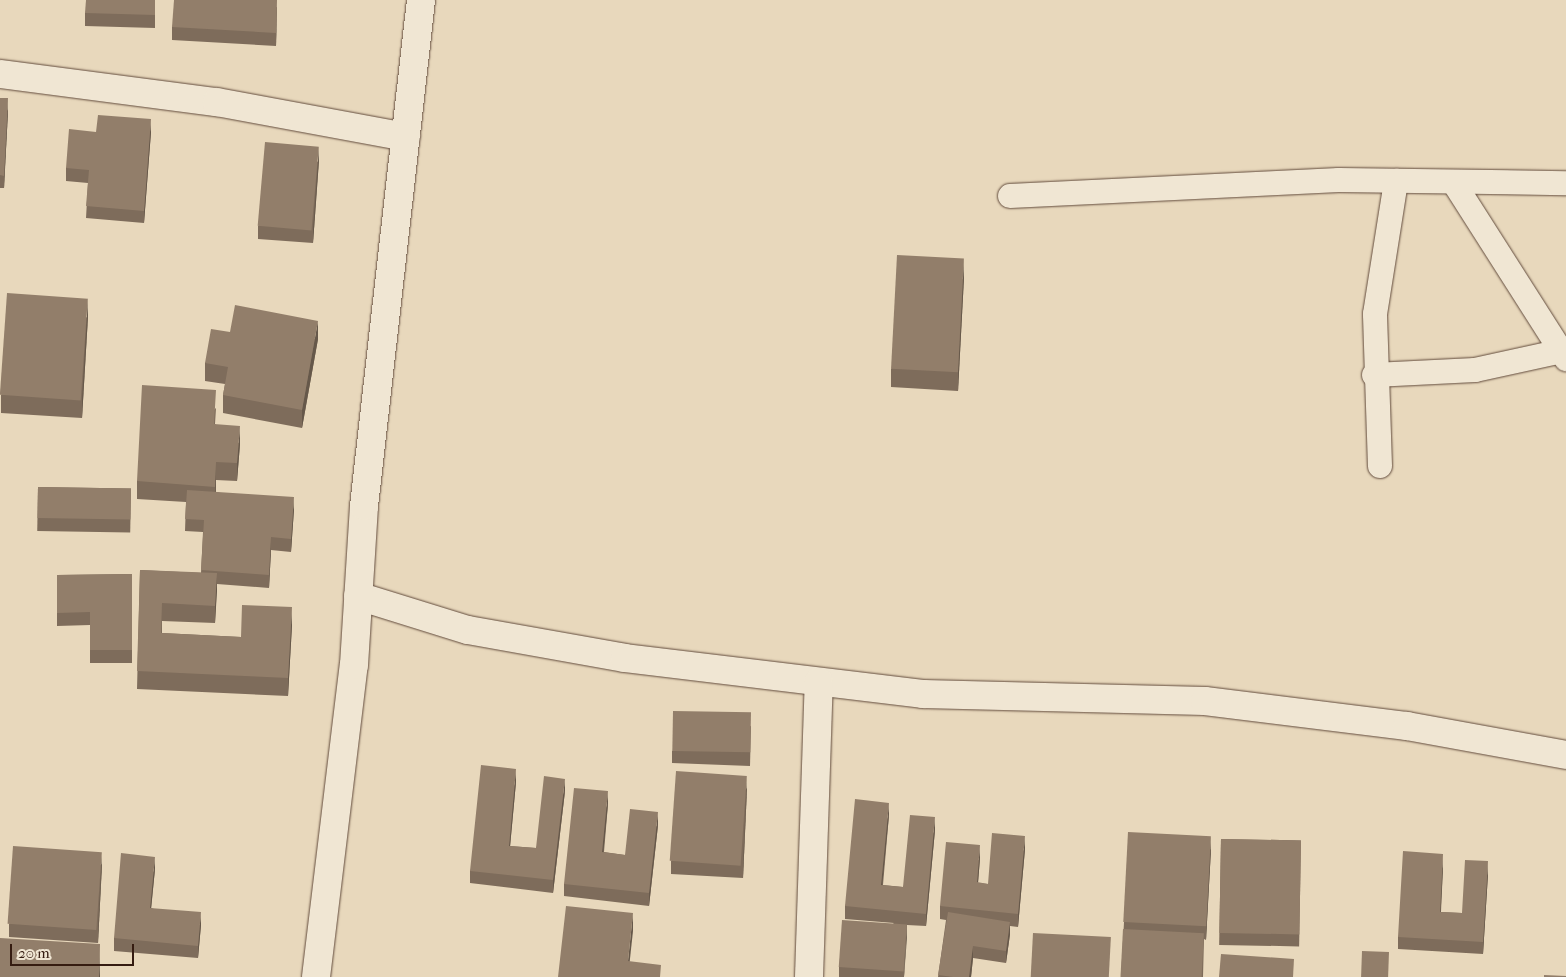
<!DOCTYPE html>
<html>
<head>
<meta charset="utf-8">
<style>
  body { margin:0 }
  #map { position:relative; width:1566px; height:977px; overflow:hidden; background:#e8d8bc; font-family:"IM FELL French Canon",serif }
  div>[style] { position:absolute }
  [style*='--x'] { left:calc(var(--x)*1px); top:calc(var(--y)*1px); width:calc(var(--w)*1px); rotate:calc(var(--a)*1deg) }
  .roads { filter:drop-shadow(0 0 1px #624b3c) drop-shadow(0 0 1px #624b3c) }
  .service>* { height:24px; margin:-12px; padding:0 12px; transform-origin:12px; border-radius:12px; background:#f0e6d3 }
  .minor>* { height:28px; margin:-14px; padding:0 14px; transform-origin:14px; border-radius:14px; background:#f0e6d3 }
  .wall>* { inset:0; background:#7e6c5b; transform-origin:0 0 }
  .shaded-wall>* { inset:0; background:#66584a }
  .building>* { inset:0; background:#927e6a; transform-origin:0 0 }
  span { translate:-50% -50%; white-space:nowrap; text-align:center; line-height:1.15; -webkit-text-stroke:4.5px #f0e6d3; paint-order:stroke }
  .scale { position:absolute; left:10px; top:944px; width:124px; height:22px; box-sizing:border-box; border:2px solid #351c11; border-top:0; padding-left:6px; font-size:15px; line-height:18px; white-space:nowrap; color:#351c11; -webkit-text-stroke:4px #f0e6d3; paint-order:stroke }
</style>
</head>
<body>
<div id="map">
  <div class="roads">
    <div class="service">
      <i style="--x:1454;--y:183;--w:209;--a:57.5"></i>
      <i style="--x:1010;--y:196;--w:329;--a:-2.8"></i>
      <i style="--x:1339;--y:180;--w:227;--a:0.8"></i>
      <i style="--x:1374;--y:375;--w:101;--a:-2.8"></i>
      <i style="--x:1475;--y:370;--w:89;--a:-12.3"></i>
      <i style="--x:1380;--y:466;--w:152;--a:-91.9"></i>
      <i style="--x:1375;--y:314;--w:135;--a:-81"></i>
    </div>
    <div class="minor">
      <i style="--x:0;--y:74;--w:219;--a:7.4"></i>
      <i style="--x:217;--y:102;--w:192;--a:10.5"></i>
      <i style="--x:358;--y:596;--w:115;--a:17.2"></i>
      <i style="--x:468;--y:630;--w:159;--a:10.1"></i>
      <i style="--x:625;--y:658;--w:300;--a:6.9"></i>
      <i style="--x:923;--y:694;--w:282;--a:1.4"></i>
      <i style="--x:1205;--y:701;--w:204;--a:7.1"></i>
      <i style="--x:1407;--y:726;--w:162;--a:10.3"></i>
      <i style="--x:316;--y:977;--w:314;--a:-83.1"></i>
      <i style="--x:354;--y:665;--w:159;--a:-86.4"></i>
      <i style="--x:364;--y:506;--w:509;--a:-83.57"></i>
      <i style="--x:809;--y:977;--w:295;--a:-88.1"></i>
    </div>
  </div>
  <div class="wall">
    <i style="clip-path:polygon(155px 0,155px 28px,85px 26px,85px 13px)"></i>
    <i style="clip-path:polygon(277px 7px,276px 46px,172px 40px,172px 27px)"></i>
    <i style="clip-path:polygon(0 98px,8px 111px,4px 188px,0 188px)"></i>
    <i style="clip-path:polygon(96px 132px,151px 132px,144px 223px,86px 218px,88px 183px,66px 181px,66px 168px)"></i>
    <i style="clip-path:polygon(319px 160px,313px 243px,258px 239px,258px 226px)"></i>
    <i style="clip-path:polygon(964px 277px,958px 391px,891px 387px,891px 369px)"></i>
    <i style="clip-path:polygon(88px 316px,82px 418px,1px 413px,1px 395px)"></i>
    <i style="clip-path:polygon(230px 332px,318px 339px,302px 428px,223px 413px,223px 395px,225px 384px,205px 381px,205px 363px)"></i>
    <i style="clip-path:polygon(216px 408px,215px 424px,240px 444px,237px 481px,216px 480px,216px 492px,294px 509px,291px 552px,271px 550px,269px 588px,217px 584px,215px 623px,162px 621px,162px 633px,241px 637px,292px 625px,288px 696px,137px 689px,140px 570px,201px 573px,203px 532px,185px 531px,186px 502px,137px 499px,137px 481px)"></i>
    <i style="left:38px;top:487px;width:93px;height:44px;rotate:1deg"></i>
    <i style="clip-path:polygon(132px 574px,132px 663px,90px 663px,90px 625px,57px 626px,57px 575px)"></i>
    <i style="clip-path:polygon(751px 726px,750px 766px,672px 763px,672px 751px)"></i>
    <i style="clip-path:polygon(516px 782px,510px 846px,536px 848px,565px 791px,553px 893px,470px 883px,470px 871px)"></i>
    <i style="clip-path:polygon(747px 788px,743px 878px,671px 874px,671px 861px)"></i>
    <i style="clip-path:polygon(608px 804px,604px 852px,625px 855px,658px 825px,649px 906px,564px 896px,564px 884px)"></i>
    <i style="clip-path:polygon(889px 815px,883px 885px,903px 887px,935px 830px,926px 926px,907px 925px,904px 977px,839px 977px,839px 967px,894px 923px,845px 919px,845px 906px)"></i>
    <i style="left:1221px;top:839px;width:80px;height:106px;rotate:1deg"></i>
    <i style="clip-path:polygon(1025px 849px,1018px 927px,1010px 926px,1010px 934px,1006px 963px,973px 958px,971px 977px,938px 977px,946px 920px,940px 919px,940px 906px,980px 858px,978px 883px,988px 884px)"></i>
    <i style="clip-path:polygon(1211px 849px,1206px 940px,1204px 939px,1203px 977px,1121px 977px,1124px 922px)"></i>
    <i style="clip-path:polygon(102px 864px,98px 943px,9px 937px,9px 924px)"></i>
    <i style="clip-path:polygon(1443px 867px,1441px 912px,1462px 913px,1488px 874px,1483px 954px,1398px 949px,1398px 937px)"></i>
    <i style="clip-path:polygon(155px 869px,151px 908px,201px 925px,198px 958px,114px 951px,114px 938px)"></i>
  </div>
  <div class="shaded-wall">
    <i style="clip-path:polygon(277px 0,277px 7px,276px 46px,276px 33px)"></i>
    <i style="clip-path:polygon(8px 98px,8px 111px,4px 188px,4px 176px)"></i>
    <i style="clip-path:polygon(151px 119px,151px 132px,144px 223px,144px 211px)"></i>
    <i style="clip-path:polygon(319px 147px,319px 160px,313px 243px,313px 230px)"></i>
    <i style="clip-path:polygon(964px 259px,964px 277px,958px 391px,958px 373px)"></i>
    <i style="clip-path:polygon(88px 298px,88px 316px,82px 418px,82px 400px)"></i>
    <i style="clip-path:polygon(318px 321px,318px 339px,302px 428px,302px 410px)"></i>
    <i style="clip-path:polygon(240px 426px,240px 444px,237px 481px,237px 463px)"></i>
    <i style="clip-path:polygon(216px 462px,216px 480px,215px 505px,215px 487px)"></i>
    <i style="clip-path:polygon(294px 497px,294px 509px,291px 552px,291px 539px)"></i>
    <i style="clip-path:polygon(271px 537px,271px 550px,269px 588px,269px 575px)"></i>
    <i style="clip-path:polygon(217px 573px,217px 591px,215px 623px,215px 606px)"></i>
    <i style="clip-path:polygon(292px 607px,292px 625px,288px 696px,288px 678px)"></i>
    <i style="clip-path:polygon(516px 769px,516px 782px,509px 858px,509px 846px)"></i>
    <i style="clip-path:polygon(747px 776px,747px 788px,743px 878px,743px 865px)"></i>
    <i style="clip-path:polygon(565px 779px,565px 791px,553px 893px,553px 880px)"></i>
    <i style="clip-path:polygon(608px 791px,608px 804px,602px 865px,602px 852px)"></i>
    <i style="clip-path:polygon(889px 803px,889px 815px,881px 897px,881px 885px)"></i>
    <i style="clip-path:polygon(658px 812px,658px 825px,649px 906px,649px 893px)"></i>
    <i style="clip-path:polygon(935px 817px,935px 830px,926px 926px,926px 914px)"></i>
    <i style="clip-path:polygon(1025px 836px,1025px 849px,1018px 927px,1018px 914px)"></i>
    <i style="clip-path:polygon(1211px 836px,1211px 849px,1206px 940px,1206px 927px)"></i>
    <i style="clip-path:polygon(980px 845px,980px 858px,977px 895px,977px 882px)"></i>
    <i style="clip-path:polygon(102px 852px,102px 864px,98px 943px,98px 930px)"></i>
    <i style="clip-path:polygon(1443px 854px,1443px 867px,1440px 924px,1440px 912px)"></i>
    <i style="clip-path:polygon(155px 857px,155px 869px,150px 920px,150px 908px)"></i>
    <i style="clip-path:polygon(1488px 861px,1488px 874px,1483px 954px,1483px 942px)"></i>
    <i style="clip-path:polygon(201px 912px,201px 925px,198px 958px,198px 946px)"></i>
    <i style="clip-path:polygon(633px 913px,633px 931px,628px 977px,628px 961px)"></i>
    <i style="clip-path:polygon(1010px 922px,1010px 934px,1006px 963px,1006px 951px)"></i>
    <i style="clip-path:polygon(907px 924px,907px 937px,904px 977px,904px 972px)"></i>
    <i style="clip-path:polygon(100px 944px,100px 977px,99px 977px)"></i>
    <i style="clip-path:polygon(973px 946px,973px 958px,971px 977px,969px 977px)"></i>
  </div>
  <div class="building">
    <i style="clip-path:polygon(86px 0,155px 0,155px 15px,85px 13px)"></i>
    <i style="clip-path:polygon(174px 0,277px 0,276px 33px,172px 27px)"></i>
    <i style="clip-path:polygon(0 98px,8px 98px,4px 176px,0 175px)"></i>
    <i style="clip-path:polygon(98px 115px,151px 119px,144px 211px,86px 206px,89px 170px,66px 168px,69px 129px,96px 132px)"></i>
    <i style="left:265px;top:142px;width:54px;height:84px;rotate:5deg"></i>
    <i style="left:897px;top:255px;width:67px;height:114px;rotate:3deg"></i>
    <i style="left:7px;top:293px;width:81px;height:102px;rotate:4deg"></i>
    <i style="clip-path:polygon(235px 305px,318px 321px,302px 410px,223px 395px,228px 367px,205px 363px,211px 329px,230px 332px)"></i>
    <i style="clip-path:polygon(142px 385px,216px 390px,214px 424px,240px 426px,237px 463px,216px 462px,215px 487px,137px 481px)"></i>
    <i style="left:38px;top:487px;width:93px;height:31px;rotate:1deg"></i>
    <i style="clip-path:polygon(187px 490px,294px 497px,291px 539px,271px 537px,269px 575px,201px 570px,204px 520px,185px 519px)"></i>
    <i style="clip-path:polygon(140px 570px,217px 573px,215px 606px,162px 603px,161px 633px,241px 637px,242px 605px,292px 607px,288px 678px,137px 671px)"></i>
    <i style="clip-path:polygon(132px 574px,132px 650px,90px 650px,90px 612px,57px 613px,57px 575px)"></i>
    <i style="left:673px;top:711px;width:78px;height:40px;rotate:1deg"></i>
    <i style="clip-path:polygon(481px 765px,516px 769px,509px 846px,536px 848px,544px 776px,565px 779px,553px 880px,470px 871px)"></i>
    <i style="left:676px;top:771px;width:71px;height:90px;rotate:4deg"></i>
    <i style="clip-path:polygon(574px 788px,608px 791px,602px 852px,625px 855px,630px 809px,658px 812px,649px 893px,564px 884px)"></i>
    <i style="clip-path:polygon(855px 799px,889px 803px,881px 885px,903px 887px,910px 815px,935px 817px,926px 914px,845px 906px)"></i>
    <i style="left:1128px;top:832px;width:83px;height:90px;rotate:3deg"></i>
    <i style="clip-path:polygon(992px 833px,1025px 836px,1018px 914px,940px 906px,946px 842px,980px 845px,977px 882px,988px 884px)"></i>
    <i style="left:1221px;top:839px;width:80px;height:94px;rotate:1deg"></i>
    <i style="left:13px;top:846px;width:89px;height:78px;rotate:4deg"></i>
    <i style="clip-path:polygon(1403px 851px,1443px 854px,1440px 912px,1462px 913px,1465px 860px,1488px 861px,1483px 942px,1398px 937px)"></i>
    <i style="clip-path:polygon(121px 853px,155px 857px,150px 908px,201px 912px,198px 946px,114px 938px)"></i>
    <i style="clip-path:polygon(566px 906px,633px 913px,628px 961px,661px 965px,660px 977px,558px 977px)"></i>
    <i style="clip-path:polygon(948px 912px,1010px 922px,1006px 951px,973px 946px,969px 977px,953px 977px,938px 975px)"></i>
    <i style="left:842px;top:920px;width:65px;height:47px;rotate:4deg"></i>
    <i style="left:1123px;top:929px;width:81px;height:48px;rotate:3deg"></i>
    <i style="left:1033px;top:933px;width:78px;height:44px;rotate:3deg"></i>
    <i style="clip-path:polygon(0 938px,100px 944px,99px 977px,0 977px)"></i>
    <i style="left:1362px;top:951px;width:27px;height:26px;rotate:2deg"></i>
    <i style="clip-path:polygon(1221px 954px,1294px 959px,1293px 977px,1219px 977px)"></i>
    <i style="clip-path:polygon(1544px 975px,1566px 976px,1566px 977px,1544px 977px)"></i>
  </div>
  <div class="scale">20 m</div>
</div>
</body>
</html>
